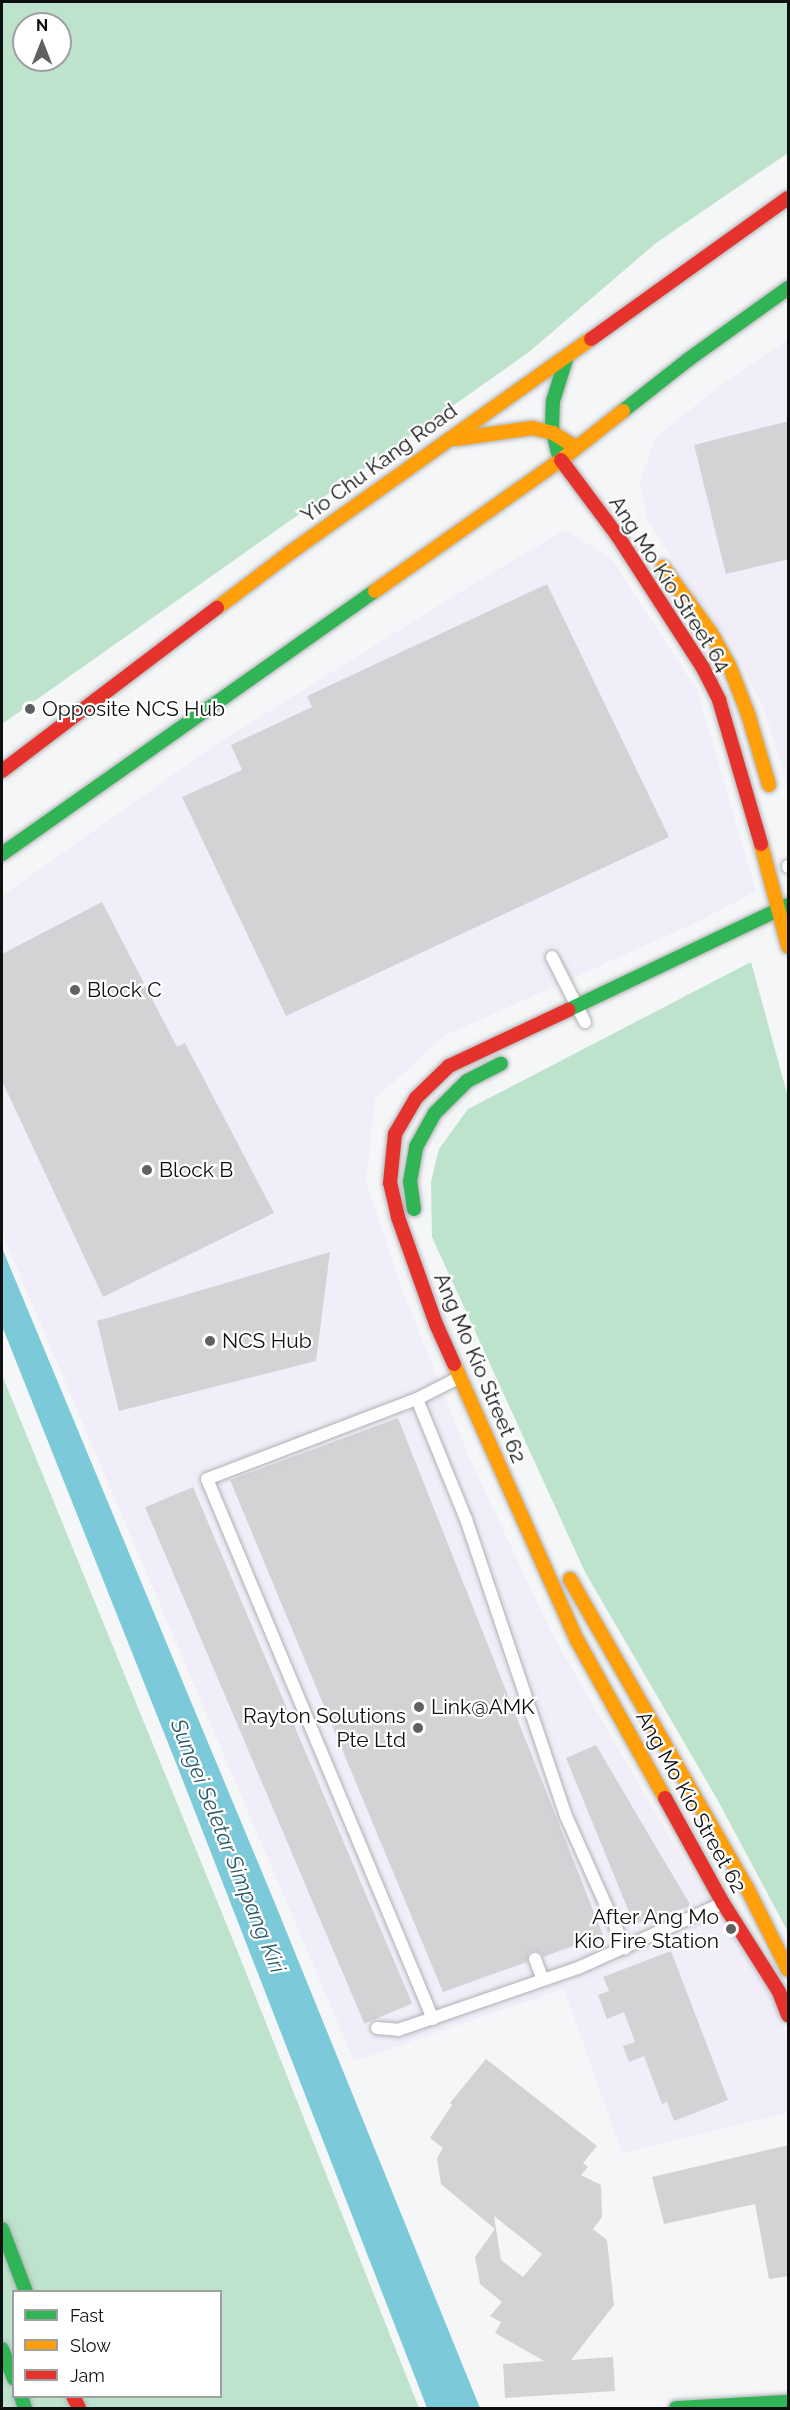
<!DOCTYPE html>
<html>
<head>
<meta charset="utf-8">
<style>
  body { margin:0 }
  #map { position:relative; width:790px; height:2410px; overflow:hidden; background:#f4f6f8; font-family:Raleway,sans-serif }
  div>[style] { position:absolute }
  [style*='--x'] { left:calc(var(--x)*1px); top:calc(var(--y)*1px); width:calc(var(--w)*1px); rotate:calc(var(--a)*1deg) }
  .industrial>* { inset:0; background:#f1eefa }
  .green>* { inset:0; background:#bde3cc }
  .water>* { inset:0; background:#7cc9d9 }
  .building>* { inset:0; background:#d3d3d5; transform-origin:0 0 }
  .roads { filter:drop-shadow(0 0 2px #afb0b2) drop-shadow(0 0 2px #afb0b2) }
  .lane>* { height:12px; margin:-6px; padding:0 6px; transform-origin:6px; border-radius:6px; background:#fdfefe }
  .fast>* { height:14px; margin:-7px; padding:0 7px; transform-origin:7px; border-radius:7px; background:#30b455 }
  .slow>* { height:14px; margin:-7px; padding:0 7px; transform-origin:7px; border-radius:7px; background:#ff9f0a }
  .jam>* { height:14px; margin:-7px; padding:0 7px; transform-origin:7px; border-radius:7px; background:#e5322d }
  .dots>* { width:16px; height:16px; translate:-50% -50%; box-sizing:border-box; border:3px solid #fff; border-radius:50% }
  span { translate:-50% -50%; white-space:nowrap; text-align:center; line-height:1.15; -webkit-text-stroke:4.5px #fff; paint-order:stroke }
  .street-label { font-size:21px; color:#0e0f10 }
  .poi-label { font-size:21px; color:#0e0f10 }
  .left { translate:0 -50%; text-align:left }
  .right { translate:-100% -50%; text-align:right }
  .water-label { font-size:22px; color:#2e5c66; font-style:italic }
  .frame { position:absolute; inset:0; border:3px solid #0e0f10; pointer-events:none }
  .legend { position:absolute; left:12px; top:2290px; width:210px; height:108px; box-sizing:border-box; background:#fff; border:2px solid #9f9f9f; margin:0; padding:8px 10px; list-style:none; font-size:18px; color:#0e0f10 }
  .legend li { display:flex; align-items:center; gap:12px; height:30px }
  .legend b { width:30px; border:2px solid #9f9f9f }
  .north { position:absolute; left:12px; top:12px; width:60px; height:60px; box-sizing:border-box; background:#fff; border:2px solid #9f9f9f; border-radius:50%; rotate:0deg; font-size:16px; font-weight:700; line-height:24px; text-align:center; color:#0e0f10 }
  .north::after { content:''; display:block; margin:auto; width:21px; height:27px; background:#5e6061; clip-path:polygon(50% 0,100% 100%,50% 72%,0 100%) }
</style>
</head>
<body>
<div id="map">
  <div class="industrial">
    <i style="clip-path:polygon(788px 340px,788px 786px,763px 706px,728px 639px,692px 590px,647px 519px,640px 482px,655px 438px,722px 384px)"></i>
    <i style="clip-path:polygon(565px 530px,611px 558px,697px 690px,756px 891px,697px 922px,444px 1036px,375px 1099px,366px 1181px,399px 1282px,468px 1455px,553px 1636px,669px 1836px,772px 1998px,788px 2039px,788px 2113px,622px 2153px,564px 1989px,354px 2061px,2px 1233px,2px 896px,212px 747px,475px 583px)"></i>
  </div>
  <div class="green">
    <i style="clip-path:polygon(evenodd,2px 2px,788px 2px,788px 153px,656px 243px,529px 352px,2px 724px,2px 2px,24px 24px,60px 24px,60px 60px,24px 60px,24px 24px)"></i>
    <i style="clip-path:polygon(751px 962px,788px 1097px,788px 1932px,717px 1799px,585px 1572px,432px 1237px,431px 1182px,439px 1149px,468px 1109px)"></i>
    <i style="clip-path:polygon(evenodd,2px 1375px,235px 1945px,419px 2408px,2px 2408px,2px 1375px,14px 2292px,220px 2292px,220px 2396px,14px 2396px,14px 2292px)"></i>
  </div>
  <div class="water">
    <i style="clip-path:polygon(2px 1248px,274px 1901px,480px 2408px,427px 2408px,178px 1768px,2px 1326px)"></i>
  </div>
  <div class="building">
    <i style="clip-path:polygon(789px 421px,789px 559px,726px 574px,694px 445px)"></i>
    <i style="clip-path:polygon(547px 584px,669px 837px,286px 1016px,182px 797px,242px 770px,231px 745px,312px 707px,307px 696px)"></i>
    <i style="clip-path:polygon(102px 902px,177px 1047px,185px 1043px,274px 1213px,103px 1297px,2px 1081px,2px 954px)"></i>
    <i style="clip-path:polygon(330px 1252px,316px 1361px,119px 1411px,97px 1321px)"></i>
    <i style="clip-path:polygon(398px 1418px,603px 1935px,543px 1957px,540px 1952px,533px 1951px,528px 1954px,527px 1962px,443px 1992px,230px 1480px)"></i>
    <i style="left:193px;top:1487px;width:561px;height:52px;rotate:67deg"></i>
    <i style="clip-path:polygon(596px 1745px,643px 1825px,691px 1906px,634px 1924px,566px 1758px)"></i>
    <i style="clip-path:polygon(671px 1951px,728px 2100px,674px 2121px,667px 2102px,662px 2104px,644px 2056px,629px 2062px,623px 2046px,635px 2042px,624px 2012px,607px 2019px,598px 1995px,609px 1991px,603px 1977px)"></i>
    <i style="clip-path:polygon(evenodd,486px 2059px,597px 2146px,583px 2163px,588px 2167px,581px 2175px,601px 2185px,602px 2217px,593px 2229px,607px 2240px,614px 2305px,571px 2360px,613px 2357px,615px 2391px,505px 2398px,503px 2364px,544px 2361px,495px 2333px,501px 2322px,490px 2316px,502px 2302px,480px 2284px,475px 2257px,495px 2229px,441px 2184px,437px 2158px,443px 2148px,430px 2138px,452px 2105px,450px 2103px,486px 2059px,494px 2216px,542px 2254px,523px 2277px,501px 2260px,494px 2216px)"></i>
    <i style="clip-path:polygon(789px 2145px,789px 2276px,769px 2279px,755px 2204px,664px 2224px,652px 2177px)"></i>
  </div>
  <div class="roads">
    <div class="lane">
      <i style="--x:788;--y:867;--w:1;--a:-90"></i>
      <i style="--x:552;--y:957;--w:73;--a:63.1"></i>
      <i style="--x:417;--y:1399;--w:130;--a:67.8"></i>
      <i style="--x:466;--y:1519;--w:313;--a:71.4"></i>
      <i style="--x:566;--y:1816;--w:145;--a:65.9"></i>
      <i style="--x:535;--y:1959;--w:22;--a:69"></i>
      <i style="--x:433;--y:2019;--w:585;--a:-112.71"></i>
      <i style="--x:207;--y:1479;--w:225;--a:-20.9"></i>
      <i style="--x:417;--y:1399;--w:46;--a:-27.1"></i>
      <i style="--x:377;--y:2028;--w:21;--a:5"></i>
      <i style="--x:398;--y:2030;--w:190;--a:-19"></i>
      <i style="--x:578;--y:1968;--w:159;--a:-24.1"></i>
    </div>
    <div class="fast">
      <i style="--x:623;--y:411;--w:84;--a:-38.2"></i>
      <i style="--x:689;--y:359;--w:122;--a:-35.6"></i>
      <i style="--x:558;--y:453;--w:27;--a:-103"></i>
      <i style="--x:552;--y:427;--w:26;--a:-88"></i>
      <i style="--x:553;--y:401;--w:47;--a:-72.7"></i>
      <i style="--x:2;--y:854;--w:456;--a:-35.2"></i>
      <i style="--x:568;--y:1010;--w:244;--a:-25.5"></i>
      <i style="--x:414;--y:1209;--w:27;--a:-98"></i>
      <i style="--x:410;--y:1182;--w:36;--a:-80"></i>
      <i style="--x:416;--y:1147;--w:39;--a:-61"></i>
      <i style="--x:435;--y:1113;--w:45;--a:-45"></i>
      <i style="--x:467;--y:1081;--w:38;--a:-27"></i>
      <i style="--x:2;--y:2229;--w:67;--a:69.1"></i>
      <i style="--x:2;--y:2349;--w:32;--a:68"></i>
      <i style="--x:21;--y:2396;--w:13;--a:72"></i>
      <i style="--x:676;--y:2408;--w:112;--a:-3.1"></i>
    </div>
    <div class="slow">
      <i style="--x:456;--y:439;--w:77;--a:-8.2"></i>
      <i style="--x:532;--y:428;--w:22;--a:13"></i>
      <i style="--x:553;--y:433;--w:26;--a:32"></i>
      <i style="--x:663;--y:567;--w:82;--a:54"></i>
      <i style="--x:711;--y:633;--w:37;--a:61"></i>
      <i style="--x:729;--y:665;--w:53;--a:68.8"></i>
      <i style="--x:748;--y:714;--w:74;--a:73.5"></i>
      <i style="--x:375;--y:591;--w:228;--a:-35.2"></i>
      <i style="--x:561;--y:460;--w:79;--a:-38.3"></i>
      <i style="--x:217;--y:608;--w:93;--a:-37.1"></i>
      <i style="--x:291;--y:552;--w:368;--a:-35.4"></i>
      <i style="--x:761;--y:844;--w:106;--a:75.2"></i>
      <i style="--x:454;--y:1364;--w:302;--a:66"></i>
      <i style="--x:577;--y:1640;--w:181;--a:60.9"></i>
      <i style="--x:570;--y:1579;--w:358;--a:60.2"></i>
      <i style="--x:748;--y:1890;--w:89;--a:63.4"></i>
    </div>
    <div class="jam">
      <i style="--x:591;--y:339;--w:242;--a:-35.6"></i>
      <i style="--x:561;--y:460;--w:94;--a:53.3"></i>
      <i style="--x:617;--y:535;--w:158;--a:57.1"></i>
      <i style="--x:703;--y:668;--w:36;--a:63"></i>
      <i style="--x:719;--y:700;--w:150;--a:73.7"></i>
      <i style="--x:2;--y:771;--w:270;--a:-37.2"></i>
      <i style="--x:454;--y:1364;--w:44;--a:-114.2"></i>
      <i style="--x:436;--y:1324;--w:114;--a:-109.6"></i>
      <i style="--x:398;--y:1217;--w:35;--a:-103"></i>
      <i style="--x:390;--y:1183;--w:49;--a:-84.2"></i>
      <i style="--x:395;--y:1134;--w:42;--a:-59.7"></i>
      <i style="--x:416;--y:1098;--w:46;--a:-44.1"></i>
      <i style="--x:449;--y:1066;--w:132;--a:-25.2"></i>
      <i style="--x:665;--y:1798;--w:120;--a:61.1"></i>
      <i style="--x:723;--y:1903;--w:105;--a:57.8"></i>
      <i style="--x:779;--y:1992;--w:25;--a:69"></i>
      <i style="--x:73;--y:2396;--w:13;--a:63"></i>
    </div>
  </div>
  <div class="dots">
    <i style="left:30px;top:709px;background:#5e6061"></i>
    <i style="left:75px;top:990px;background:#5e6061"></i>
    <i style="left:147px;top:1170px;background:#5e6061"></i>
    <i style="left:210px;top:1341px;background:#5e6061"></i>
    <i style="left:419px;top:1707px;background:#5e6061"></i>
    <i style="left:418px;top:1728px;background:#5e6061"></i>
    <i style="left:731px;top:1929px;background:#5e6061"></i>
  </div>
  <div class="street-label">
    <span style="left:379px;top:463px;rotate:-36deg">Yio Chu Kang Road</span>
    <span style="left:670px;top:584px;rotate:57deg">Ang Mo Kio Street 64</span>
    <span style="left:480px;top:1368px;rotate:67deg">Ang Mo Kio Street 62</span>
    <span style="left:691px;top:1802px;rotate:61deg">Ang Mo Kio Street 62</span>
  </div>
  <div class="poi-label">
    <span class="left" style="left:42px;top:709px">Opposite NCS Hub</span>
    <span class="left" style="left:87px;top:990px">Block C</span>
    <span class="left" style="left:159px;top:1170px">Block B</span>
    <span class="left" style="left:222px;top:1341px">NCS Hub</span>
    <span class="left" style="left:431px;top:1707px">Link@AMK</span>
    <span class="right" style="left:406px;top:1728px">Rayton Solutions<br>Pte Ltd</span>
    <span class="right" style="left:719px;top:1929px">After Ang Mo<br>Kio Fire Station</span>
  </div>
  <div class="water-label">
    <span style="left:228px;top:1846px;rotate:68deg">Sungei Seletar Simpang Kiri</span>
  </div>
  <div class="frame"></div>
  <ul class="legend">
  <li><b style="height:8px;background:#30b455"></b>Fast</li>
  <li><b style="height:8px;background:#ff9f0a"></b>Slow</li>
  <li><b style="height:8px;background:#e5322d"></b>Jam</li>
  </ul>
  <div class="north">N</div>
</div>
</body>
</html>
